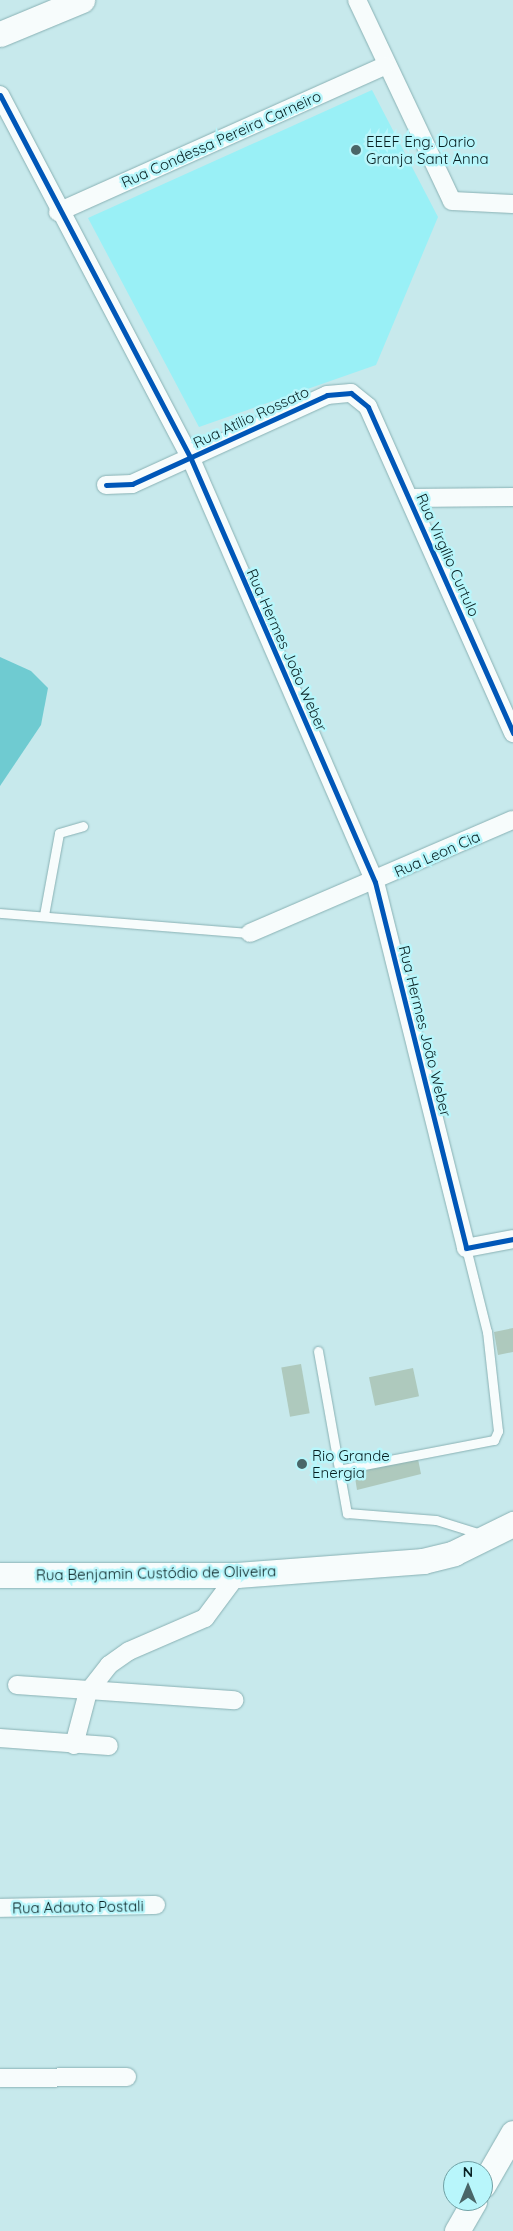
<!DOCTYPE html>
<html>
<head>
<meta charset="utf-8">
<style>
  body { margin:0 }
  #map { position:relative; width:513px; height:2231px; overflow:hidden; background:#c7e9ec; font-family:Quicksand,sans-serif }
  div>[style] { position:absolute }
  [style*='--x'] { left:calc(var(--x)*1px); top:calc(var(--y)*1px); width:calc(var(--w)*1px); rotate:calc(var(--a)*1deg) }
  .built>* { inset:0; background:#99f0f6 }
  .water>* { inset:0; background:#6fcbd1 }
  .building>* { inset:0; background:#aec9bd; transform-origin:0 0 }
  .roads { filter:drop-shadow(0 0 1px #89b1b4) drop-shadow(0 0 1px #89b1b4) }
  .lane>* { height:9px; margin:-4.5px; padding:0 4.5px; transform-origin:4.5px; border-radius:4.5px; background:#f7fcfc }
  .street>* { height:18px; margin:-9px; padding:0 9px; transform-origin:9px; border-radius:9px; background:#f7fcfc }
  .secondary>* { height:25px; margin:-12.5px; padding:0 12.5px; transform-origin:12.5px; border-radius:12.5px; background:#f7fcfc }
  .cycleway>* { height:5px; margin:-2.5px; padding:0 2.5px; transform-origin:2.5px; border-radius:2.5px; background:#0057b8 }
  .dots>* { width:14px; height:14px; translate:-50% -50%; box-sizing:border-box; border:2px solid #b8f6fb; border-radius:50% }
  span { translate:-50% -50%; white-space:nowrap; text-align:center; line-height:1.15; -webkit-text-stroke:5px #b8f6fb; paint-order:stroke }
  .street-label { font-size:15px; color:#061f21 }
  .poi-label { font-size:15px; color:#061f21 }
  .left { translate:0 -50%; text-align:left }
  .north { position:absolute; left:443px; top:2161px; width:50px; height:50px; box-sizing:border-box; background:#b8f6fb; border:1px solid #71a0a4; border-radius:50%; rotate:0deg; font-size:14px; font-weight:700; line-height:20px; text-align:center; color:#061f21 }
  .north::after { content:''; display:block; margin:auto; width:18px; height:22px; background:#4a6668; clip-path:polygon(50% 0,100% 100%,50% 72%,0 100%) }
</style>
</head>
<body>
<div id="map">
  <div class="built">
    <i style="clip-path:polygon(372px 90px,438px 217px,376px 365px,199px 427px,88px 218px)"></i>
  </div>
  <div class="water">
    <i style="clip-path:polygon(0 657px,31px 671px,48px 688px,41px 725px,0 786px)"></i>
  </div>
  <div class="building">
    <i style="clip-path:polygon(513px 1328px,513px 1352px,498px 1355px,494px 1332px)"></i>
    <i style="left:301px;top:1364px;width:50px;height:20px;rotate:80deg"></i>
    <i style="left:413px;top:1368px;width:29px;height:45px;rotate:78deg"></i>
    <i style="clip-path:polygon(418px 1459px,421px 1474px,357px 1490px,354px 1471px)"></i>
  </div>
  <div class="roads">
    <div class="lane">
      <i style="--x:0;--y:913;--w:251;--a:4.6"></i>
      <i style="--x:44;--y:915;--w:83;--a:-79.6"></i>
      <i style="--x:59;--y:833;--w:25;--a:-16"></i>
      <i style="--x:318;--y:1351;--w:165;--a:79.9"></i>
      <i style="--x:347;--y:1513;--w:89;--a:4.5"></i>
      <i style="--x:436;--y:1520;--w:47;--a:17.3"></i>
      <i style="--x:338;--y:1470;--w:159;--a:-10.9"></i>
      <i style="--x:494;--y:1440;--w:10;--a:-66"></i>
      <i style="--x:498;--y:1431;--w:100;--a:-96.3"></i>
      <i style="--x:487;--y:1332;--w:87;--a:-104"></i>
    </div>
    <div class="street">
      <i style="--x:357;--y:0;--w:222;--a:64.7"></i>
      <i style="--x:452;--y:201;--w:61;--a:2.8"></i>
      <i style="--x:0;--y:95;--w:411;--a:62.3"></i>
      <i style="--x:191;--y:459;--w:461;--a:66.5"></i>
      <i style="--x:375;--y:882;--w:377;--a:76"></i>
      <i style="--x:466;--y:1248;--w:48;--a:-10.8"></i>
      <i style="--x:58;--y:212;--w:358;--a:-24.1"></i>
      <i style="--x:106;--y:485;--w:26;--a:-2"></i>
      <i style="--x:132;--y:484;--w:214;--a:-24.5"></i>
      <i style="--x:327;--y:395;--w:24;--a:-5"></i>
      <i style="--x:351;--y:393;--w:22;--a:39"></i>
      <i style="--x:368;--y:407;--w:357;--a:66"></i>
      <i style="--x:409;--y:498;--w:104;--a:-0.6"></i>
      <i style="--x:250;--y:933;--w:286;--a:-23.3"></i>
      <i style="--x:17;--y:1685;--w:218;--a:4"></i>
      <i style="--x:0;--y:1738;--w:109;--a:4.2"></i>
      <i style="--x:74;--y:1745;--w:55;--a:-75.2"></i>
      <i style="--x:88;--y:1692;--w:34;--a:-52"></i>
      <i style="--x:109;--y:1665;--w:24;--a:-35"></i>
      <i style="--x:129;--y:1651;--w:83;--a:-23.5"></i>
      <i style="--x:205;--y:1618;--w:54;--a:-53.3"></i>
      <i style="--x:0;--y:1908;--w:156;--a:-1.1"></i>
      <i style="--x:0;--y:2078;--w:127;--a:-0.5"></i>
    </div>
    <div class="secondary">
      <i style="--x:0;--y:34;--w:89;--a:-22.5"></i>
      <i style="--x:0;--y:1575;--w:237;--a:0"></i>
      <i style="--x:237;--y:1575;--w:187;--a:-4.3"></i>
      <i style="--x:423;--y:1561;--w:32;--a:-14"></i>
      <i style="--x:454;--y:1553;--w:66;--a:-26.2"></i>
      <i style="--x:483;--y:2185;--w:60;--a:-60"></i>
      <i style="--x:457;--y:2231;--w:34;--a:-60"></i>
    </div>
  </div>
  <div class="cycleway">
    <i style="--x:0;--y:95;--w:411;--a:62.3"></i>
    <i style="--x:191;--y:459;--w:461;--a:66.5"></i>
    <i style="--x:375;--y:882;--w:377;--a:76"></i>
    <i style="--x:466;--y:1248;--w:48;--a:-10.8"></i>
    <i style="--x:106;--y:485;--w:26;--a:-2"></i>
    <i style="--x:132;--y:484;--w:214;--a:-24.5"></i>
    <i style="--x:327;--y:395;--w:24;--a:-5"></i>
    <i style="--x:351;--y:393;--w:22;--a:39"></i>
    <i style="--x:368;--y:407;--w:357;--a:66"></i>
  </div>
  <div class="dots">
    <i style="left:356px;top:150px;background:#4a6668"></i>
    <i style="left:302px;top:1464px;background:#4a6668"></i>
  </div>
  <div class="street-label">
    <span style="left:221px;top:139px;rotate:-24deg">Rua Condessa Pereira Carneiro</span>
    <span style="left:251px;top:417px;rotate:-25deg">Rua Atílio Rossato</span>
    <span style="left:448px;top:555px;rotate:66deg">Rua Virgílio Curtulo</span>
    <span style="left:287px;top:650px;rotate:66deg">Rua Hermes João Weber</span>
    <span style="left:437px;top:854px;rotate:-24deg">Rua Leon Cia</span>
    <span style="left:425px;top:1031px;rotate:76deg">Rua Hermes João Weber</span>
    <span style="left:156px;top:1573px;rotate:-1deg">Rua Benjamin Custódio de Oliveira</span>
    <span style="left:78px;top:1907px;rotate:-1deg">Rua Adauto Postali</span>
  </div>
  <div class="poi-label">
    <span class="left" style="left:366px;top:150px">EEEF Eng. Dario<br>Granja Sant Anna</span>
    <span class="left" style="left:312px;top:1464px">Rio Grande<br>Energia</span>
  </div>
  <div class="north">N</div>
</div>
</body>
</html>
